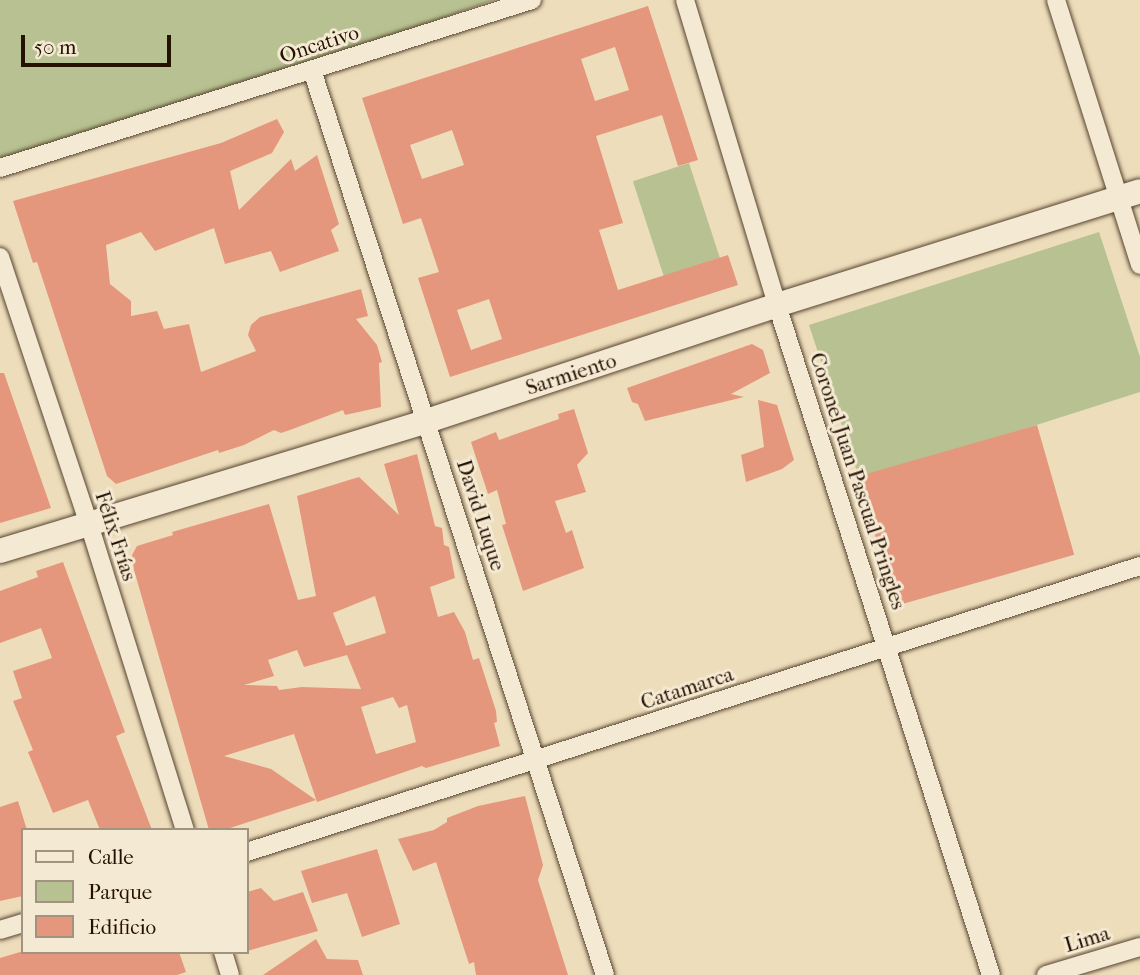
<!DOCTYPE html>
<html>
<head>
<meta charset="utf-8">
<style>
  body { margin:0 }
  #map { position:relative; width:1140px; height:975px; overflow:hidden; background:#edb; font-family:"IM FELL French Canon",serif }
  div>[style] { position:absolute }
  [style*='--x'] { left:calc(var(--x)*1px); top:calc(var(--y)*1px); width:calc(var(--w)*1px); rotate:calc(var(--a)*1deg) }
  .green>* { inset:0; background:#b8c191; transform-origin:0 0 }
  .building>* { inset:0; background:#e4977c; transform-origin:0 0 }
  .roads { filter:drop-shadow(0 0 2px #56442f) drop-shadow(0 0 2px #56442f) }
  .street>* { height:18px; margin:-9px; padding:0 9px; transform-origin:9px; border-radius:9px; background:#f4e9d3 }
  .secondary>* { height:24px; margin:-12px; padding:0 12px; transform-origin:12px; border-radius:12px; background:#f4e9d3 }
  span { translate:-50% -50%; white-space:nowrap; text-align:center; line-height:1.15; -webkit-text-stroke:6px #f4e9d3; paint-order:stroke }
  .street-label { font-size:21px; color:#241100 }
  .legend { position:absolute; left:21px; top:828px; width:228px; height:126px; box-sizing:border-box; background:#f4e9d3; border:2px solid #a1937f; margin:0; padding:9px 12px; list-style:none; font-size:21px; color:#241100 }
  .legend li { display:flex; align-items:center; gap:14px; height:35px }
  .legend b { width:35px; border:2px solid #a1937f }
  .scale { position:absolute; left:21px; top:35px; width:150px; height:32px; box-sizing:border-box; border:4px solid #241100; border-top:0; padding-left:9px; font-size:21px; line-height:24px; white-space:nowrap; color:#241100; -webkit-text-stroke:5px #f4e9d3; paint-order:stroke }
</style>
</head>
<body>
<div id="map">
  <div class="green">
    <i style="clip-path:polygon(0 0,494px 0,324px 59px,0 160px)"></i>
    <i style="left:689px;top:163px;width:100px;height:59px;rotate:72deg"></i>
    <i style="clip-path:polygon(1099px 232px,1140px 357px,1140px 392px,860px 481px,809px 325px)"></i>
  </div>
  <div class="building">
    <i style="clip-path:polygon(evenodd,648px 6px,698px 160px,678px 166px,662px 115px,596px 136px,623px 223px,599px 230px,618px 290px,728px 255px,738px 285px,450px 377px,418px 278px,439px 272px,421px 218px,403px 224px,362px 98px,648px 6px,615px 47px,629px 90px,595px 101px,581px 59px,615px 47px,648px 6px,452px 130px,464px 165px,422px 179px,410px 145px,452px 130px,648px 6px,489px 299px,502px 339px,471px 350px,457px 310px,489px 299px)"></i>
    <i style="clip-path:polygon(277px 119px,284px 132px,272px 153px,230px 171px,239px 210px,291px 159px,295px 171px,317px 155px,339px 224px,331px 230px,339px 251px,280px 272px,271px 251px,225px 264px,214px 228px,155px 251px,141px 232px,106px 245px,110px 284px,131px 301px,131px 316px,157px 311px,164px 329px,189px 324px,201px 372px,256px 351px,248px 335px,251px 325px,260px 317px,361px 289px,368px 316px,356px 319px,377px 345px,382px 362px,379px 363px,381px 407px,345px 415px,343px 410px,290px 430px,281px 433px,274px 430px,244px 445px,219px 453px,218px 450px,116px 484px,107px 476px,37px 262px,33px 263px,13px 201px,221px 143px)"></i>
    <i style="clip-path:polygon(752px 344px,763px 350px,770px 373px,731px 394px,744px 397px,645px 421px,638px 404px,632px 402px,627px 388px)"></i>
    <i style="clip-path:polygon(0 373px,4px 373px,51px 508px,0 523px)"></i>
    <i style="clip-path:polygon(758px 400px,777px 405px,794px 460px,782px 469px,746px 482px,741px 455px,764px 447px)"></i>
    <i style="clip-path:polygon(574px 409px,588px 453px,577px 465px,586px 492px,555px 501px,566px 533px,572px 530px,584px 568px,523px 591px,502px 525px,506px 524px,497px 490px,488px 494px,471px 442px,496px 432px,499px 440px,559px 419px,558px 414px)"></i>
    <i style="left:1037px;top:425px;width:135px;height:186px;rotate:74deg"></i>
    <i style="clip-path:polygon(evenodd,417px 454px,435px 526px,442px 528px,444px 545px,449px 547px,455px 578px,430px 587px,438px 617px,454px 612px,465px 632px,473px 660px,479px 658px,496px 711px,497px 722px,494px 723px,500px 746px,426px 768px,422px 766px,317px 802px,294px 734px,224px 756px,271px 769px,316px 800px,224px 830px,209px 830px,134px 570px,132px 555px,137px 546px,173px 535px,172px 532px,269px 504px,298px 600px,316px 596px,297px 496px,359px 477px,399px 515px,384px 464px,417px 454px,375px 596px,386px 633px,346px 646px,333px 613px,375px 596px,417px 454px,297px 650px,304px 667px,347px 655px,361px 689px,302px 687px,279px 690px,277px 686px,244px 685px,274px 676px,268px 660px,297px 650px,417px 454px,393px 697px,399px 708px,407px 705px,416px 742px,376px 754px,361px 707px,393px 697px)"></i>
    <i style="clip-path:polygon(63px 562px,125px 732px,116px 736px,152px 830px,100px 830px,88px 800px,53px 813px,28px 752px,33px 750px,13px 701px,22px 698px,13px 671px,52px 658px,41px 628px,0 643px,0 591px,38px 577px,36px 571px)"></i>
    <i style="clip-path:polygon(525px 796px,543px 865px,538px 880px,568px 975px,476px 975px,474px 962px,469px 964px,436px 862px,413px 871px,398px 839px,434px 830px,447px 822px,447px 818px,478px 806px)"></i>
    <i style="clip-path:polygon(18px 801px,27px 830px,23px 830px,23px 896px,0 901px,0 807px)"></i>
    <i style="clip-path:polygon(377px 849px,400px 924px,362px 937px,347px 893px,312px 903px,301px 871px)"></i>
    <i style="clip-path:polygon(261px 888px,274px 901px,303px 892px,318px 931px,247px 951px,247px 892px)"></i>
    <i style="clip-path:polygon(316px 939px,327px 959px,358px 960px,363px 975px,263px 975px)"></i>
    <i style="clip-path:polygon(20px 952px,179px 952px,186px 972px,177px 975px,0 975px,0 958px)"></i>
  </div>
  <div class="roads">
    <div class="street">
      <i style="--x:685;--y:0;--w:319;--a:73.2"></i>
      <i style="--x:777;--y:305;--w:703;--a:72.29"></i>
      <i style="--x:1056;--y:0;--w:278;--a:72.4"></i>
      <i style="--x:312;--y:70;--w:951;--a:72.06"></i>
      <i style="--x:0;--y:168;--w:558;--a:-17.53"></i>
      <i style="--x:0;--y:257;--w:281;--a:71.6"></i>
      <i style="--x:89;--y:524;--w:321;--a:72.6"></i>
      <i style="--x:247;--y:852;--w:938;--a:-17.76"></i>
      <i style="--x:0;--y:930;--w:24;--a:-17"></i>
      <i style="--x:223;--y:952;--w:24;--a:73"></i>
      <i style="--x:1046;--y:975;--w:98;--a:-16.6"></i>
    </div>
    <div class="secondary">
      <i style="--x:0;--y:551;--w:446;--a:-16.9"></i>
      <i style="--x:427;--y:421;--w:369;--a:-18.3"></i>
      <i style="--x:777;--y:305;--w:380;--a:-17.4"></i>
    </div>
  </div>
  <div class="street-label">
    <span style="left:319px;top:44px;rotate:-18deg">Oncativo</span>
    <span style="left:571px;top:374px;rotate:-18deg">Sarmiento</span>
    <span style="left:858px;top:481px;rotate:72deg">Coronel Juan Pascual Pringles</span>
    <span style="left:481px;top:515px;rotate:72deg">David Luque</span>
    <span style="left:116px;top:536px;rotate:72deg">Félix Frías</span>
    <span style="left:687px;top:688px;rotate:-18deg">Catamarca</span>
    <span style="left:1087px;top:939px;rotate:-17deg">Lima</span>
  </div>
  <ul class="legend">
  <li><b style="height:9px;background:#f4e9d3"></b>Calle</li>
  <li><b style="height:19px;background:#b8c191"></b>Parque</li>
  <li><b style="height:19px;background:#e4977c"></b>Edificio</li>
  </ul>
  <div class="scale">50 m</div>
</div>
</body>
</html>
